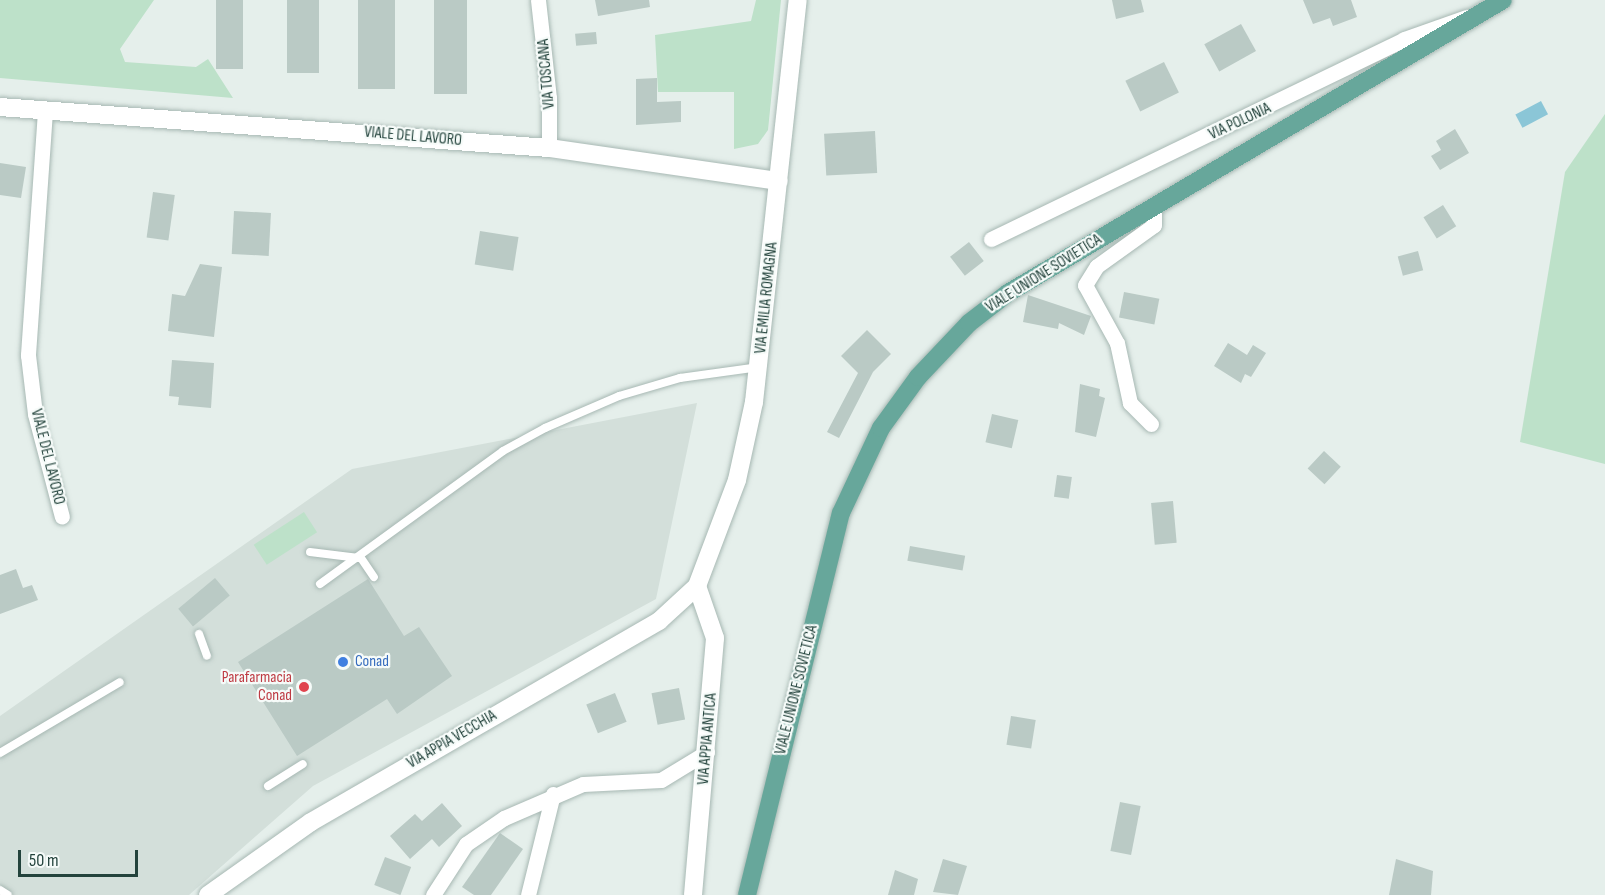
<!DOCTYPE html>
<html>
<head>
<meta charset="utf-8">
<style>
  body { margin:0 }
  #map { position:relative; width:1605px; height:895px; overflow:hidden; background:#e5efeb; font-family:"Sofia Sans Condensed",sans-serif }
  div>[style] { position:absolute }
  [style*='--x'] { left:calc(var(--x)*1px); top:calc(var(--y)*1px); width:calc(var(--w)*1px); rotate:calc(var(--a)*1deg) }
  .built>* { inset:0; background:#d3dfda }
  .green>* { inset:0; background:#bde1c9; transform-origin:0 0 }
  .water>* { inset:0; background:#8bc6d7; transform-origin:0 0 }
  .building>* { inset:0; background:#bacac5; transform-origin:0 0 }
  .roads { filter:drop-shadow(0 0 2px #a7b8b3) drop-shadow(0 0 2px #a7b8b3) }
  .service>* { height:8px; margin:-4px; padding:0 4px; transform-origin:4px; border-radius:4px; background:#fff }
  .minor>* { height:15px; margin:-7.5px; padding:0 7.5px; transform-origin:7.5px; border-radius:7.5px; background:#fff }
  .tertiary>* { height:18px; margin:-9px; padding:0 9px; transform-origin:9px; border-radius:9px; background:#fff }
  .secondary>* { height:18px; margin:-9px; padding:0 9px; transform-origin:9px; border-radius:9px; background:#fff }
  .primary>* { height:18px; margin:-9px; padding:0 9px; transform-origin:9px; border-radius:9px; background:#67a79b }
  .dots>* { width:16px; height:16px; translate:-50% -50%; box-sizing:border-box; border:3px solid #f6fbf9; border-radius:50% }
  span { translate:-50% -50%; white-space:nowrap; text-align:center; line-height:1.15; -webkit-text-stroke:4.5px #f6fbf9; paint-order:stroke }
  .street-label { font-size:16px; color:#23433c }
  .shop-label { font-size:16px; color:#366cbe }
  .left { translate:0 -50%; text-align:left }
  .health-label { font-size:16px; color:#be3a42 }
  .right { translate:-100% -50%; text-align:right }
  .scale { position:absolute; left:18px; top:850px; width:120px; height:27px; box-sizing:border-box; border:3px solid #23433c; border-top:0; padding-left:8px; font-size:18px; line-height:21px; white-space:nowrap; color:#23433c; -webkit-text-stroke:4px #f6fbf9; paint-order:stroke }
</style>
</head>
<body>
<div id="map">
  <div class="built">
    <i style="clip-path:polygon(697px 403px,656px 599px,313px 786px,189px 895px,0 895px,0 716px,352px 469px)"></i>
  </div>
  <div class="green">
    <i style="clip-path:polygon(0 0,154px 0,120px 49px,125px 62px,196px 67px,208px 59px,233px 98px,0 78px)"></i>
    <i style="clip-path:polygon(756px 0,781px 0,768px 130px,758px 144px,734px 149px,734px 92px,658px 92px,655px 35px,751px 21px)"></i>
    <i style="clip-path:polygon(1605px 114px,1605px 464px,1520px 442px,1565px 172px)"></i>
    <i style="left:304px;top:512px;width:24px;height:60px;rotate:57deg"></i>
  </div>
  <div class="water">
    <i style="left:1541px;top:101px;width:15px;height:29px;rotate:62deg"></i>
  </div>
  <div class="building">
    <i style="left:216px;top:0;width:27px;height:69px"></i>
    <i style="left:287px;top:0;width:32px;height:73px"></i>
    <i style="left:358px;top:0;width:37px;height:89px"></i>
    <i style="left:434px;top:0;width:33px;height:94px"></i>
    <i style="clip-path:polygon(595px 0,649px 0,650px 7px,598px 16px)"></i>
    <i style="clip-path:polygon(1112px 0,1141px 0,1144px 12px,1116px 19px)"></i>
    <i style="clip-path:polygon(1303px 0,1351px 0,1357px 17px,1333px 26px,1330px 18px,1313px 24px)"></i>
    <i style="left:1241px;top:24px;width:31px;height:42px;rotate:61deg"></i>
    <i style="left:596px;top:32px;width:12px;height:21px;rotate:85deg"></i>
    <i style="left:1164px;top:62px;width:34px;height:43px;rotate:64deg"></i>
    <i style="clip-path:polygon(657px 78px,657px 102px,681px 101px,681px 122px,636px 125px,636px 79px)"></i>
    <i style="clip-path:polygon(1455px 129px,1469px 153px,1440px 170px,1431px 156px,1441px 150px,1436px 141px)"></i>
    <i style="left:875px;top:131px;width:42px;height:51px;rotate:87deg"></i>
    <i style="clip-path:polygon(0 163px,26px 167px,21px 198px,0 195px)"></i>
    <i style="left:153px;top:192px;width:22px;height:46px;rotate:8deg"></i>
    <i style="left:1443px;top:205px;width:25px;height:23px;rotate:58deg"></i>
    <i style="left:234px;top:211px;width:37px;height:43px;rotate:3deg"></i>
    <i style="left:480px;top:231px;width:39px;height:34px;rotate:9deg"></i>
    <i style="left:969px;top:242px;width:24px;height:24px;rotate:52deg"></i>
    <i style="left:1418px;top:251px;width:20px;height:21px;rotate:75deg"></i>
    <i style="clip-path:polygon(200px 264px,222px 267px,214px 337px,168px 331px,172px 294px,185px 296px)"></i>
    <i style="left:1124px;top:292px;width:36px;height:26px;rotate:11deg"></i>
    <i style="clip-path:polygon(1028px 295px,1091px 316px,1084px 335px,1059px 323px,1058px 329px,1023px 322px)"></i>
    <i style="clip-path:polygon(867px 330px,891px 354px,873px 372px,839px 438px,827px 432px,858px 373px,841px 356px)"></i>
    <i style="clip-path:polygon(1228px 343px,1247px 355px,1253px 345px,1266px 353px,1251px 377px,1245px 374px,1241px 383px,1214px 366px)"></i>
    <i style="clip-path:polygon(172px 360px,214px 363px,211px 408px,178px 405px,179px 397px,169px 396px)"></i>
    <i style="clip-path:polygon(1080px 384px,1100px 389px,1099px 396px,1105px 398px,1096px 437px,1075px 432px)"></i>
    <i style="left:992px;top:414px;width:27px;height:29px;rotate:13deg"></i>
    <i style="left:1324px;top:451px;width:23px;height:24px;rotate:43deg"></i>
    <i style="left:1057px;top:475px;width:15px;height:22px;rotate:8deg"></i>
    <i style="left:1173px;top:501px;width:42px;height:22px;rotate:85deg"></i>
    <i style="left:910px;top:546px;width:56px;height:15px;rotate:10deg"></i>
    <i style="clip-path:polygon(16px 569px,23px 588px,32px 585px,38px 600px,0 614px,0 575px)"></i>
    <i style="left:215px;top:578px;width:23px;height:48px;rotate:50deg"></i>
    <i style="clip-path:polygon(368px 579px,404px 636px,419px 627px,452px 676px,397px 714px,387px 699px,297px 756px,238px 662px)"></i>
    <i style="left:679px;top:688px;width:32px;height:28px;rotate:79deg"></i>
    <i style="left:615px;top:693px;width:31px;height:31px;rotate:68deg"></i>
    <i style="left:1011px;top:716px;width:25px;height:29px;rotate:9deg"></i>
    <i style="left:1120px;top:802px;width:21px;height:50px;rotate:11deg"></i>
    <i style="clip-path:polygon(442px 803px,462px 826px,439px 847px,432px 839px,410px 859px,390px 836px,415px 814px,422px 821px)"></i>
    <i style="clip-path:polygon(500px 833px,523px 849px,491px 895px,474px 895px,462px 887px)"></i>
    <i style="left:385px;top:857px;width:28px;height:30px;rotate:21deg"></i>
    <i style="clip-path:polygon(943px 859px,967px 866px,958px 895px,933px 892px)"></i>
    <i style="clip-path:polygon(1396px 859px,1433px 871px,1431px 895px,1389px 895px)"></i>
    <i style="clip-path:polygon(895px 870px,918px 879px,914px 895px,888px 895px)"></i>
  </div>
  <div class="roads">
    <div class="service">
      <i style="--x:310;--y:552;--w:49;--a:7"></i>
      <i style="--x:361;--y:558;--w:23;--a:56"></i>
      <i style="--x:320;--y:584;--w:226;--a:-36"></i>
      <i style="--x:503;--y:451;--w:48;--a:-28.7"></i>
      <i style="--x:545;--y:428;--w:81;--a:-23.4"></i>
      <i style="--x:619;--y:396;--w:64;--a:-16.4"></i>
      <i style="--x:680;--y:378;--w:80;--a:-7.9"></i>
      <i style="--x:199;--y:634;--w:23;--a:70"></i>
      <i style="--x:0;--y:753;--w:139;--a:-30.6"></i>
      <i style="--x:268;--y:786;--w:41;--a:-32.2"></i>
      <i style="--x:0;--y:890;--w:9;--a:32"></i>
    </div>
    <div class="minor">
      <i style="--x:538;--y:0;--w:99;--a:83.6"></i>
      <i style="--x:549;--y:98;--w:50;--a:90"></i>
      <i style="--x:45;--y:111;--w:245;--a:94"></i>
      <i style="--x:28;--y:355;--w:59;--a:83.2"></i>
      <i style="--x:35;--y:414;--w:106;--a:75.3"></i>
      <i style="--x:991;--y:239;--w:459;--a:-25.8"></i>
      <i style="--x:1404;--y:39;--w:66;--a:-19.5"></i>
      <i style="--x:1151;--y:424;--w:30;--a:-135"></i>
      <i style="--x:1130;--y:403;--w:61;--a:-102.2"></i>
      <i style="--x:1117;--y:343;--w:66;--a:-118.9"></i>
      <i style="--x:1085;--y:285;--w:22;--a:-58"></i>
      <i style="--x:1097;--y:266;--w:70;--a:-35.7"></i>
      <i style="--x:1154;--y:225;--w:19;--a:-90"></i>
      <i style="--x:433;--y:895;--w:61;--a:-57.1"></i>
      <i style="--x:466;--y:844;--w:46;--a:-34.4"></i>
      <i style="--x:504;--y:818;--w:86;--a:-23.3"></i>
      <i style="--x:583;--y:784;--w:78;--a:-2.9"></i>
      <i style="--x:661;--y:780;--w:54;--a:-31.3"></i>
      <i style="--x:528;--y:895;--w:104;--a:-76.1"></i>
    </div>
    <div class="tertiary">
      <i style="--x:0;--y:107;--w:551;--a:4.27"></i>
      <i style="--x:549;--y:148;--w:232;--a:8.2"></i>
      <i style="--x:693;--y:895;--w:258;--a:-85.1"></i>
      <i style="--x:715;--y:638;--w:55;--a:-109.1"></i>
    </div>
    <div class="secondary">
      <i style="--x:208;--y:895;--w:126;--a:-35.3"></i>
      <i style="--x:311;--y:822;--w:402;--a:-30"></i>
      <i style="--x:659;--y:621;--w:52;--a:-42.6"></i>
      <i style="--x:697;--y:586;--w:113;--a:-69.3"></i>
      <i style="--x:737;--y:480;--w:80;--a:-77.7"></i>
      <i style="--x:754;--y:402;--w:404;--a:-83.8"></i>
    </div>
    <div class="primary">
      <i style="--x:747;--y:895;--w:393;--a:-76.2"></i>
      <i style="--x:841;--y:513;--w:94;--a:-64.8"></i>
      <i style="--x:881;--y:428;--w:63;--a:-54"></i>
      <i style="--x:918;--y:377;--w:74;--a:-46.6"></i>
      <i style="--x:969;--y:323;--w:49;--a:-37.6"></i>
      <i style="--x:1008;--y:293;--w:575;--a:-30.62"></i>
    </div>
  </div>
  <div class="dots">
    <i style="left:343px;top:662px;background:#3f7fe0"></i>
    <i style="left:304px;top:687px;background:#e0444e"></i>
  </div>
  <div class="street-label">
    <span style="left:547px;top:74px;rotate:-95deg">VIA TOSCANA</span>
    <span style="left:1240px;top:122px;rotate:-25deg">VIA POLONIA</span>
    <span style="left:413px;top:137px;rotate:5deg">VIALE DEL LAVORO</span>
    <span style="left:1044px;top:274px;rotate:-32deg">VIALE UNIONE SOVIETICA</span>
    <span style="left:767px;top:298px;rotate:-84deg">VIA EMILIA ROMAGNA</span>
    <span style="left:47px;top:457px;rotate:76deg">VIALE DEL LAVORO</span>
    <span style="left:797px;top:690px;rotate:-76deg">VIALE UNIONE SOVIETICA</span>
    <span style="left:708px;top:739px;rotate:-85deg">VIA APPIA ANTICA</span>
    <span style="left:452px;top:740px;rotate:-30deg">VIA APPIA VECCHIA</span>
  </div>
  <div class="shop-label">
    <span class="left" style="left:355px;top:662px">Conad</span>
  </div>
  <div class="health-label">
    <span class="right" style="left:292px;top:687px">Parafarmacia<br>Conad</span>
  </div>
  <div class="scale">50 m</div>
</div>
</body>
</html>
